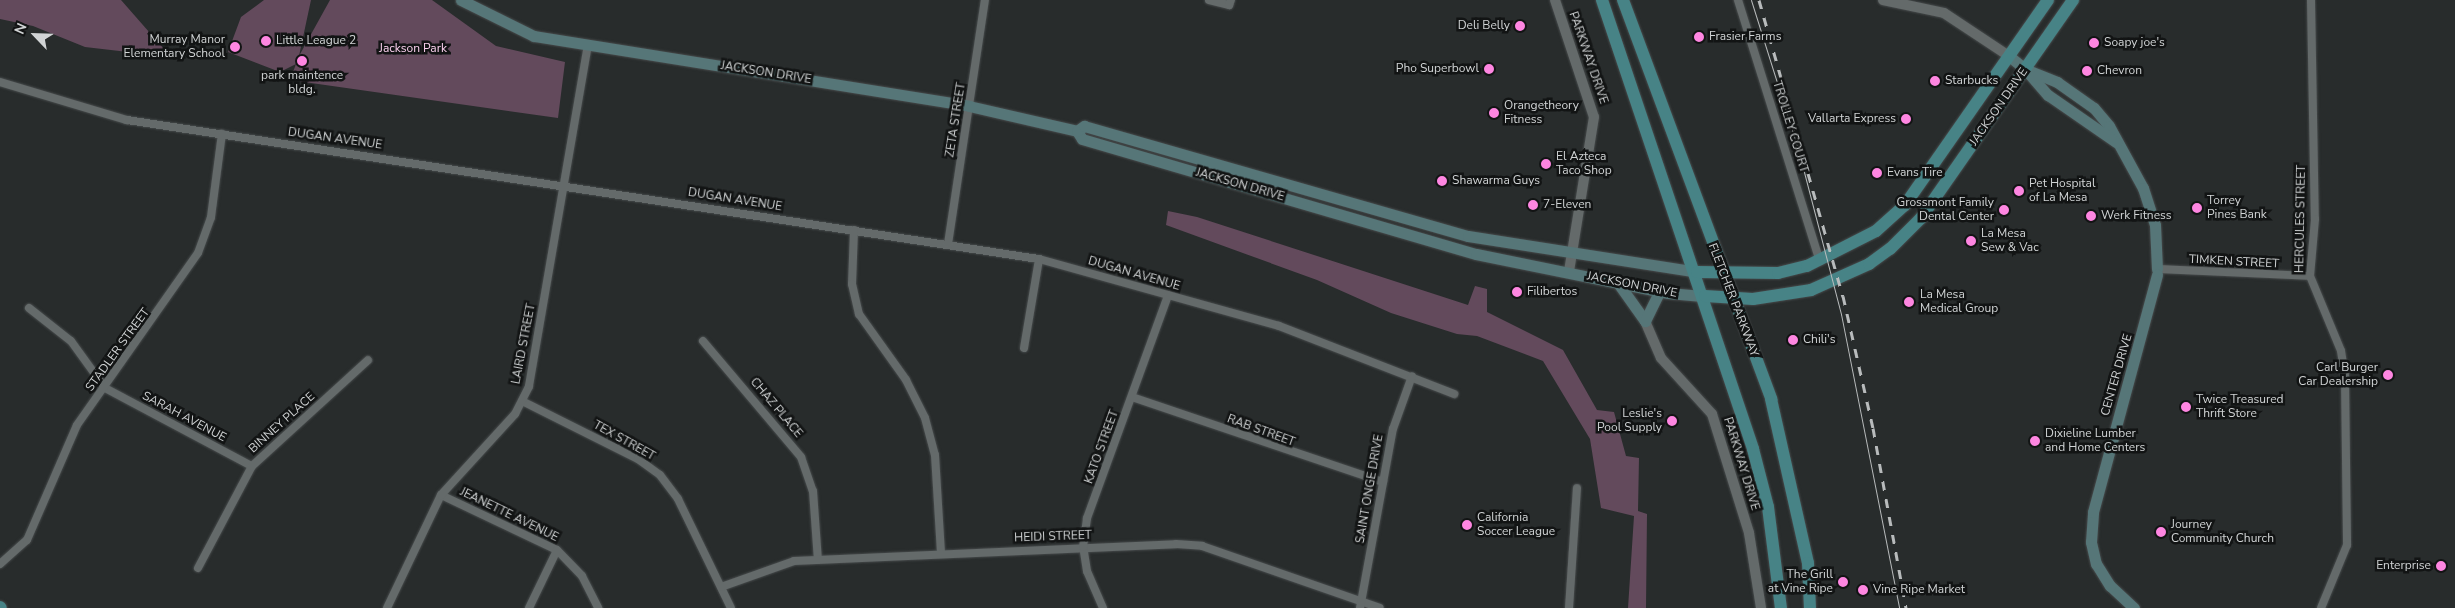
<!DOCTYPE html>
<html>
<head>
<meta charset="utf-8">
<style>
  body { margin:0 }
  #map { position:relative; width:2455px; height:608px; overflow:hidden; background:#282c2c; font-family:"Nunito Sans",sans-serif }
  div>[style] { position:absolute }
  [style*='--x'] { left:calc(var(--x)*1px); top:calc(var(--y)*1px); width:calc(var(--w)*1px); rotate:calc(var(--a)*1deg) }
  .green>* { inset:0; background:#634a5c }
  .roads { filter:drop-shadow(0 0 1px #464a4b) drop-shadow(0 0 1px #464a4b) }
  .minor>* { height:8px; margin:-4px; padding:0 4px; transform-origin:4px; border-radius:4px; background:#646a6a }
  .tertiary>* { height:10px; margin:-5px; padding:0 5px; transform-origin:5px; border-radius:5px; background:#646a6a }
  .secondary>* { height:11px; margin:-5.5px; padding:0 5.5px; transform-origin:5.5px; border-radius:5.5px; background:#567678 }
  .primary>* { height:12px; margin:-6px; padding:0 6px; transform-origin:6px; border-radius:6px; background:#478386 }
  .tram>* { height:1px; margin:-0.5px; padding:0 0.5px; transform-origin:0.5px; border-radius:0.5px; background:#b8bbbc }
  .rail>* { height:3px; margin-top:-1.5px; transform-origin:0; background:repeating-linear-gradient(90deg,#b8bbbc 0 9px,transparent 0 18px) }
  .dots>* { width:14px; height:14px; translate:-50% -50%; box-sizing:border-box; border:2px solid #121414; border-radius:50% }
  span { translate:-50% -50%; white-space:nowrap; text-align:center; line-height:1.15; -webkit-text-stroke:5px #121414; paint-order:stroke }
  .poi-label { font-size:12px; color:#d1d4d5 }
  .right { translate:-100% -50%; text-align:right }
  .left { translate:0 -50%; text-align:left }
  .park-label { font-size:12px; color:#fcd1ef }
  .street-label { font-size:12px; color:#d1d4d5 }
  .north { position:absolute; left:10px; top:10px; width:50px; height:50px; -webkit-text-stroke:4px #121414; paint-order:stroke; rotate:294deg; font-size:14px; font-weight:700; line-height:20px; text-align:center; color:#d1d4d5 }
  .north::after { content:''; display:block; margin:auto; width:18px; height:22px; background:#d1d4d5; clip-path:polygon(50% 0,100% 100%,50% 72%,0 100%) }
</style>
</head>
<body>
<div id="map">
  <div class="green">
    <i style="clip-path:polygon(0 0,121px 0,171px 57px,85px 47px,33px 26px,0 19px)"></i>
    <i style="clip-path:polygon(264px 0,311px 0,299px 56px,330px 0,432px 0,496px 46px,565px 62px,558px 118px,290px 80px,296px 64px,280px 72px,228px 52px,241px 17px)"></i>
    <i style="clip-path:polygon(1168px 211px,1197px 217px,1468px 305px,1475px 286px,1487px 289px,1487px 312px,1563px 350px,1597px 410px,1614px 412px,1626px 456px,1639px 458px,1638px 511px,1647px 514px,1646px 608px,1628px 608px,1634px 516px,1601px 508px,1590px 439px,1543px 361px,1477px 336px,1457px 334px,1391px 313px,1317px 280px,1166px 225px)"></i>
  </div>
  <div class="roads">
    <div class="minor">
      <i style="--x:1209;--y:0;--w:21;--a:14"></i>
      <i style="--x:1229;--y:5;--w:5;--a:-68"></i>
      <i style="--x:1738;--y:0;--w:274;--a:72.6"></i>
      <i style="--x:2311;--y:0;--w:219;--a:89"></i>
      <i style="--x:2315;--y:219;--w:57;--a:95"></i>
      <i style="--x:2310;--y:276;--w:81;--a:67.5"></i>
      <i style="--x:2341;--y:351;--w:26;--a:81"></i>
      <i style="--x:2345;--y:377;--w:168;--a:89.3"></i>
      <i style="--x:2347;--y:545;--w:68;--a:112.4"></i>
      <i style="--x:0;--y:82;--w:133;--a:16.7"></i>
      <i style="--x:127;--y:120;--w:923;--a:8.67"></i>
      <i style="--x:1039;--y:259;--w:249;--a:15.6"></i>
      <i style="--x:1279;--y:326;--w:188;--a:21.2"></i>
      <i style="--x:854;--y:230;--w:54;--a:92.1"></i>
      <i style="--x:852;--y:284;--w:31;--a:77"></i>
      <i style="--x:859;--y:314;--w:81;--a:54.5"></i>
      <i style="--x:906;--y:380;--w:42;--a:63.4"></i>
      <i style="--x:925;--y:418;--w:38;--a:75"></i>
      <i style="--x:935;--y:455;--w:99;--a:86.5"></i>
      <i style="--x:948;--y:244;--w:247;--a:-81.4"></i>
      <i style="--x:2157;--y:269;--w:153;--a:2.6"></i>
      <i style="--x:29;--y:308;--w:53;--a:38.2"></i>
      <i style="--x:71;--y:341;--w:58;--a:54.1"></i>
      <i style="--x:105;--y:388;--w:166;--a:28"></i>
      <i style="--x:703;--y:341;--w:152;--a:49.8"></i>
      <i style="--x:801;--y:457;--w:36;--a:71"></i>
      <i style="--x:813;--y:491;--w:69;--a:85.9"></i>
      <i style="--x:1024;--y:348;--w:90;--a:-80.4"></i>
      <i style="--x:1132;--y:397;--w:265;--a:18.7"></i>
      <i style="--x:522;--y:401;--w:130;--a:26.6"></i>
      <i style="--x:638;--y:459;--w:27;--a:36"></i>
      <i style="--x:660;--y:475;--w:30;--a:53"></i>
      <i style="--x:678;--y:499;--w:121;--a:64.1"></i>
      <i style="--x:441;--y:495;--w:128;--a:25.4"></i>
      <i style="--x:557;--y:550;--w:36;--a:46"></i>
      <i style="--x:582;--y:576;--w:36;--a:63"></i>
      <i style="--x:0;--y:564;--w:36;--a:-42"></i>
      <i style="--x:27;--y:540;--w:125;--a:-66.5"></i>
      <i style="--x:77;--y:425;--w:210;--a:-54.9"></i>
      <i style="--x:198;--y:253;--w:38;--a:-70"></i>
      <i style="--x:211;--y:217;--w:84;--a:-82.5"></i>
      <i style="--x:198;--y:568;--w:115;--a:-62.1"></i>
      <i style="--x:252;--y:466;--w:157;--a:-42.4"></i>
      <i style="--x:721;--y:587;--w:77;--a:-19.6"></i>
      <i style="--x:794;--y:561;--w:382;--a:-2.5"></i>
      <i style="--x:1176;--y:544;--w:26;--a:4"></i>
      <i style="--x:1202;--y:546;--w:188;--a:19.2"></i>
      <i style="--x:387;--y:608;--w:125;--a:-64.5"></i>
      <i style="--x:441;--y:495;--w:110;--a:-47.6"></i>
      <i style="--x:515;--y:414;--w:31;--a:-63"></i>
      <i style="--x:529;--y:386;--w:346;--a:-80.2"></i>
      <i style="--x:529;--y:608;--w:64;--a:-64.2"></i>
      <i style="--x:1103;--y:608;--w:40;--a:-113.4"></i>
      <i style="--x:1087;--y:571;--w:24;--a:-99"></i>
      <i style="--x:1083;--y:547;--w:29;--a:-82"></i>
      <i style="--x:1087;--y:518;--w:237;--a:-70"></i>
      <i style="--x:1360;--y:608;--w:182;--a:-79.6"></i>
      <i style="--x:1393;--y:429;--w:56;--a:-70.3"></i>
      <i style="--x:1569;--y:608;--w:120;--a:-86.2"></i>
    </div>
    <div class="tertiary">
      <i style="--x:1555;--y:0;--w:123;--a:71.6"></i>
      <i style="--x:1594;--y:117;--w:157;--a:99.2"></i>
      <i style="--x:1883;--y:0;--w:62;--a:12"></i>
      <i style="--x:1944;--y:13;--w:78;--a:33.5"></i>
      <i style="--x:1645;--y:321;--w:40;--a:66.6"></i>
      <i style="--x:1661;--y:358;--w:76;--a:47.7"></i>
      <i style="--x:1712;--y:414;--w:125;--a:72.7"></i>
      <i style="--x:1749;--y:533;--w:76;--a:80.9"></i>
    </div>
    <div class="secondary">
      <i style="--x:461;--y:0;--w:81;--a:26.3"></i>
      <i style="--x:534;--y:36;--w:441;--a:9.1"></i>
      <i style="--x:969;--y:106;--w:111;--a:13"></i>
      <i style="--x:1077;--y:131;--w:9;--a:58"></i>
      <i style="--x:1082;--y:139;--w:410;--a:16.3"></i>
      <i style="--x:1476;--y:254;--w:196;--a:11.5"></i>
      <i style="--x:1668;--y:293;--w:37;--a:5"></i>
      <i style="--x:2009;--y:56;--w:21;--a:39"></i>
      <i style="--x:2025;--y:69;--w:35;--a:22"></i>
      <i style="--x:2057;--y:82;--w:45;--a:35.1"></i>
      <i style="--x:2094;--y:108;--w:23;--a:50"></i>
      <i style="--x:2109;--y:126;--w:71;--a:61.3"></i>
      <i style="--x:2143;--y:188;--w:39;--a:72"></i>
      <i style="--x:2155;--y:225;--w:44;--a:87.4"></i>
      <i style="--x:2025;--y:69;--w:35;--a:49"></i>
      <i style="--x:2048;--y:95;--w:83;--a:34.7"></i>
      <i style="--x:1077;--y:131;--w:9;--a:-36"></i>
      <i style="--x:1084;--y:126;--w:399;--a:16"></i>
      <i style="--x:1468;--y:236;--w:232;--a:8.9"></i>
      <i style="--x:1618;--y:283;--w:47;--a:54.6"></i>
      <i style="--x:1645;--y:321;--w:32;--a:-64"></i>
      <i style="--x:2134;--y:608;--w:33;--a:-137"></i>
      <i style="--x:2110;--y:586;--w:26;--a:-122"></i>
      <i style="--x:2096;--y:564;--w:23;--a:-103"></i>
      <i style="--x:2091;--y:542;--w:30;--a:-86"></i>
      <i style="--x:2093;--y:512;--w:246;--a:-74.9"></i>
    </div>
    <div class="primary">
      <i style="--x:1602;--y:0;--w:474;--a:71.4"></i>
      <i style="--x:1753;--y:449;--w:60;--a:75.5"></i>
      <i style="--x:1768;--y:507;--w:102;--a:82.7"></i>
      <i style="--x:1623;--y:0;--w:426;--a:69.6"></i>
      <i style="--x:1771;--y:399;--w:168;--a:77.3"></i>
      <i style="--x:1808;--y:563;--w:45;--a:87.5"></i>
      <i style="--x:1697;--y:272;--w:81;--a:0.7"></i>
      <i style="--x:1778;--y:273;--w:30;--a:-14"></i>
      <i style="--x:1807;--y:266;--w:77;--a:-26.9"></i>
      <i style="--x:1876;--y:231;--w:39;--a:-42"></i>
      <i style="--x:1905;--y:205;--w:250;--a:-55.1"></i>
      <i style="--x:1705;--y:296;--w:48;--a:3.6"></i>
      <i style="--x:1753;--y:299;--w:59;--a:-8.8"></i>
      <i style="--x:1811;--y:290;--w:64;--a:-24.1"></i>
      <i style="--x:1869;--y:264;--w:26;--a:-36"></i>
      <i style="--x:1890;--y:249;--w:44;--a:-45"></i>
      <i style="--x:1921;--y:218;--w:266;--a:-55.1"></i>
      <i style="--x:0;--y:607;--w:1;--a:45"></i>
    </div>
  </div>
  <div class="tram">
    <i style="--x:1751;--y:0;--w:156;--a:72.5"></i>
    <i style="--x:1798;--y:149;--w:171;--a:75.4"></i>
    <i style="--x:1841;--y:314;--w:300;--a:78.8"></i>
  </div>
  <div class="rail">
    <i style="--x:1759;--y:0;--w:308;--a:74.2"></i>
    <i style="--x:1843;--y:296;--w:135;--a:77.2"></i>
    <i style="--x:1873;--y:428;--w:183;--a:79.6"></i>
  </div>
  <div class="dots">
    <i style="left:1520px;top:26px;background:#fe86e1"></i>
    <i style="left:1699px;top:37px;background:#fe86e1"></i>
    <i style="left:266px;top:41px;background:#fe86e1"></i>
    <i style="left:2094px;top:43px;background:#fe86e1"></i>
    <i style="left:235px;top:47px;background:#fe86e1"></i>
    <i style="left:302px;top:61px;background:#fe86e1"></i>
    <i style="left:1489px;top:69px;background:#fe86e1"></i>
    <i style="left:2087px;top:71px;background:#fe86e1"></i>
    <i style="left:1935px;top:81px;background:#fe86e1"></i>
    <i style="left:1494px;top:113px;background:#fe86e1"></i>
    <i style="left:1906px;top:119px;background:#fe86e1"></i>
    <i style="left:1546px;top:164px;background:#fe86e1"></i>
    <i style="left:1877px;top:173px;background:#fe86e1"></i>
    <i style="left:1442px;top:181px;background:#fe86e1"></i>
    <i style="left:2019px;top:191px;background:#fe86e1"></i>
    <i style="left:1533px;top:205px;background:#fe86e1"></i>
    <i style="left:2197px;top:208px;background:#fe86e1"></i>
    <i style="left:2004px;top:210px;background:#fe86e1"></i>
    <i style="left:2091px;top:216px;background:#fe86e1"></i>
    <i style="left:1971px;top:241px;background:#fe86e1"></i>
    <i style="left:1517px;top:292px;background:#fe86e1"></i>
    <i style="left:1909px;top:302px;background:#fe86e1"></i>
    <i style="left:1793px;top:340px;background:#fe86e1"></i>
    <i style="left:2388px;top:375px;background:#fe86e1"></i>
    <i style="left:2186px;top:407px;background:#fe86e1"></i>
    <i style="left:1672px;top:421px;background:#fe86e1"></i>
    <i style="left:2035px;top:441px;background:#fe86e1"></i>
    <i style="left:1467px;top:525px;background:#fe86e1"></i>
    <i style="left:2161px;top:532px;background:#fe86e1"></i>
    <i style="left:2441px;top:566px;background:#fe86e1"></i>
    <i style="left:1843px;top:582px;background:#fe86e1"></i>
    <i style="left:1863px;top:590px;background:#fe86e1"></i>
  </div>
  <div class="poi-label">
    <span class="right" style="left:1510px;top:26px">Deli Belly</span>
    <span class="left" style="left:1709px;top:37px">Frasier Farms</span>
    <span class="right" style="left:225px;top:47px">Murray Manor<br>Elementary School</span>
    <span class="left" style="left:276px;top:41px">Little League 2</span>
    <span class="left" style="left:2104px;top:43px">Soapy joe's</span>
    <span class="right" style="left:1479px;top:69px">Pho Superbowl</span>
    <span class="left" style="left:2097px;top:71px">Chevron</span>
    <span style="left:302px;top:83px">park maintence<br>bldg.</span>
    <span class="left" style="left:1945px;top:81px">Starbucks</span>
    <span class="left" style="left:1504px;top:113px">Orangetheory<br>Fitness</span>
    <span class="right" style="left:1896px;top:119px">Vallarta Express</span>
    <span class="left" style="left:1556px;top:164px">El Azteca<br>Taco Shop</span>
    <span class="left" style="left:1887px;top:173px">Evans Tire</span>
    <span class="left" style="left:1452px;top:181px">Shawarma Guys</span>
    <span class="left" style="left:2029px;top:191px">Pet Hospital<br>of La Mesa</span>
    <span class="left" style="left:2207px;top:208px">Torrey<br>Pines Bank</span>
    <span class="right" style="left:1994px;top:210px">Grossmont Family<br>Dental Center</span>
    <span class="left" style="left:1543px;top:205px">7-Eleven</span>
    <span class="left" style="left:2101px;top:216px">Werk Fitness</span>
    <span class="left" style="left:1981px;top:241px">La Mesa<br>Sew &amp; Vac</span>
    <span class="left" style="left:1527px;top:292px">Filibertos</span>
    <span class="left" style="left:1920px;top:302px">La Mesa<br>Medical Group</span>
    <span class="left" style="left:1803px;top:340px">Chili's</span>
    <span class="right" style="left:2378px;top:375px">Carl Burger<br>Car Dealership</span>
    <span class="left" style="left:2196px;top:407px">Twice Treasured<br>Thrift Store</span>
    <span class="right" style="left:1662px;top:421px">Leslie's<br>Pool Supply</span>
    <span class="left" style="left:2045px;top:441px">Dixieline Lumber<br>and Home Centers</span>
    <span class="left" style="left:1477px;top:525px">California<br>Soccer League</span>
    <span class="left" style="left:2171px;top:532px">Journey<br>Community Church</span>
    <span class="right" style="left:2431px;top:566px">Enterprise</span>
    <span class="right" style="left:1833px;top:582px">The Grill<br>at Vine Ripe</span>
    <span class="left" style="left:1873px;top:590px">Vine Ripe Market</span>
  </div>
  <div class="park-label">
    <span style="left:413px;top:49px">Jackson Park</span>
  </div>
  <div class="street-label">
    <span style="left:1588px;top:58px;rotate:71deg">PARKWAY DRIVE</span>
    <span style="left:766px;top:73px;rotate:9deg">JACKSON DRIVE</span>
    <span style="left:1999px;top:107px;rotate:-55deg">JACKSON DRIVE</span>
    <span style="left:956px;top:120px;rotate:-81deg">ZETA STREET</span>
    <span style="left:1790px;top:127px;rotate:73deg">TROLLEY COURT</span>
    <span style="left:335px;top:139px;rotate:8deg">DUGAN AVENUE</span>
    <span style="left:1240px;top:185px;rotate:16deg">JACKSON DRIVE</span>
    <span style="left:735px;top:200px;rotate:9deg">DUGAN AVENUE</span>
    <span style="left:2301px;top:219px;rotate:-89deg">HERCULES STREET</span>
    <span style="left:2234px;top:262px;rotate:3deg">TIMKEN STREET</span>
    <span style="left:1134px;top:274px;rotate:16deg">DUGAN AVENUE</span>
    <span style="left:1632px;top:285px;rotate:11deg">JACKSON DRIVE</span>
    <span style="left:1733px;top:300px;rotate:69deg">FLETCHER PARKWAY</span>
    <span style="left:524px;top:344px;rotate:-79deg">LAIRD STREET</span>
    <span style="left:118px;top:350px;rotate:-54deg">STADLER STREET</span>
    <span style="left:2117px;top:375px;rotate:-74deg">CENTER DRIVE</span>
    <span style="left:776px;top:408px;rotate:50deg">CHAZ PLACE</span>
    <span style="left:184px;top:417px;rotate:28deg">SARAH AVENUE</span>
    <span style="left:282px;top:423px;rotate:-42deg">BINNEY PLACE</span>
    <span style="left:1261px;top:431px;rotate:20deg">RAB STREET</span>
    <span style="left:624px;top:441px;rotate:29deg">TEX STREET</span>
    <span style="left:1102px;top:447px;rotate:-70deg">KATO STREET</span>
    <span style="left:1741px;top:464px;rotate:73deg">PARKWAY DRIVE</span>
    <span style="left:1370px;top:489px;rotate:-80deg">SAINT ONGE DRIVE</span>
    <span style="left:509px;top:515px;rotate:26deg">JEANETTE AVENUE</span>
    <span style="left:1053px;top:537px;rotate:-2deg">HEIDI STREET</span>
  </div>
  <div class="north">N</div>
</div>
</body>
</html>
